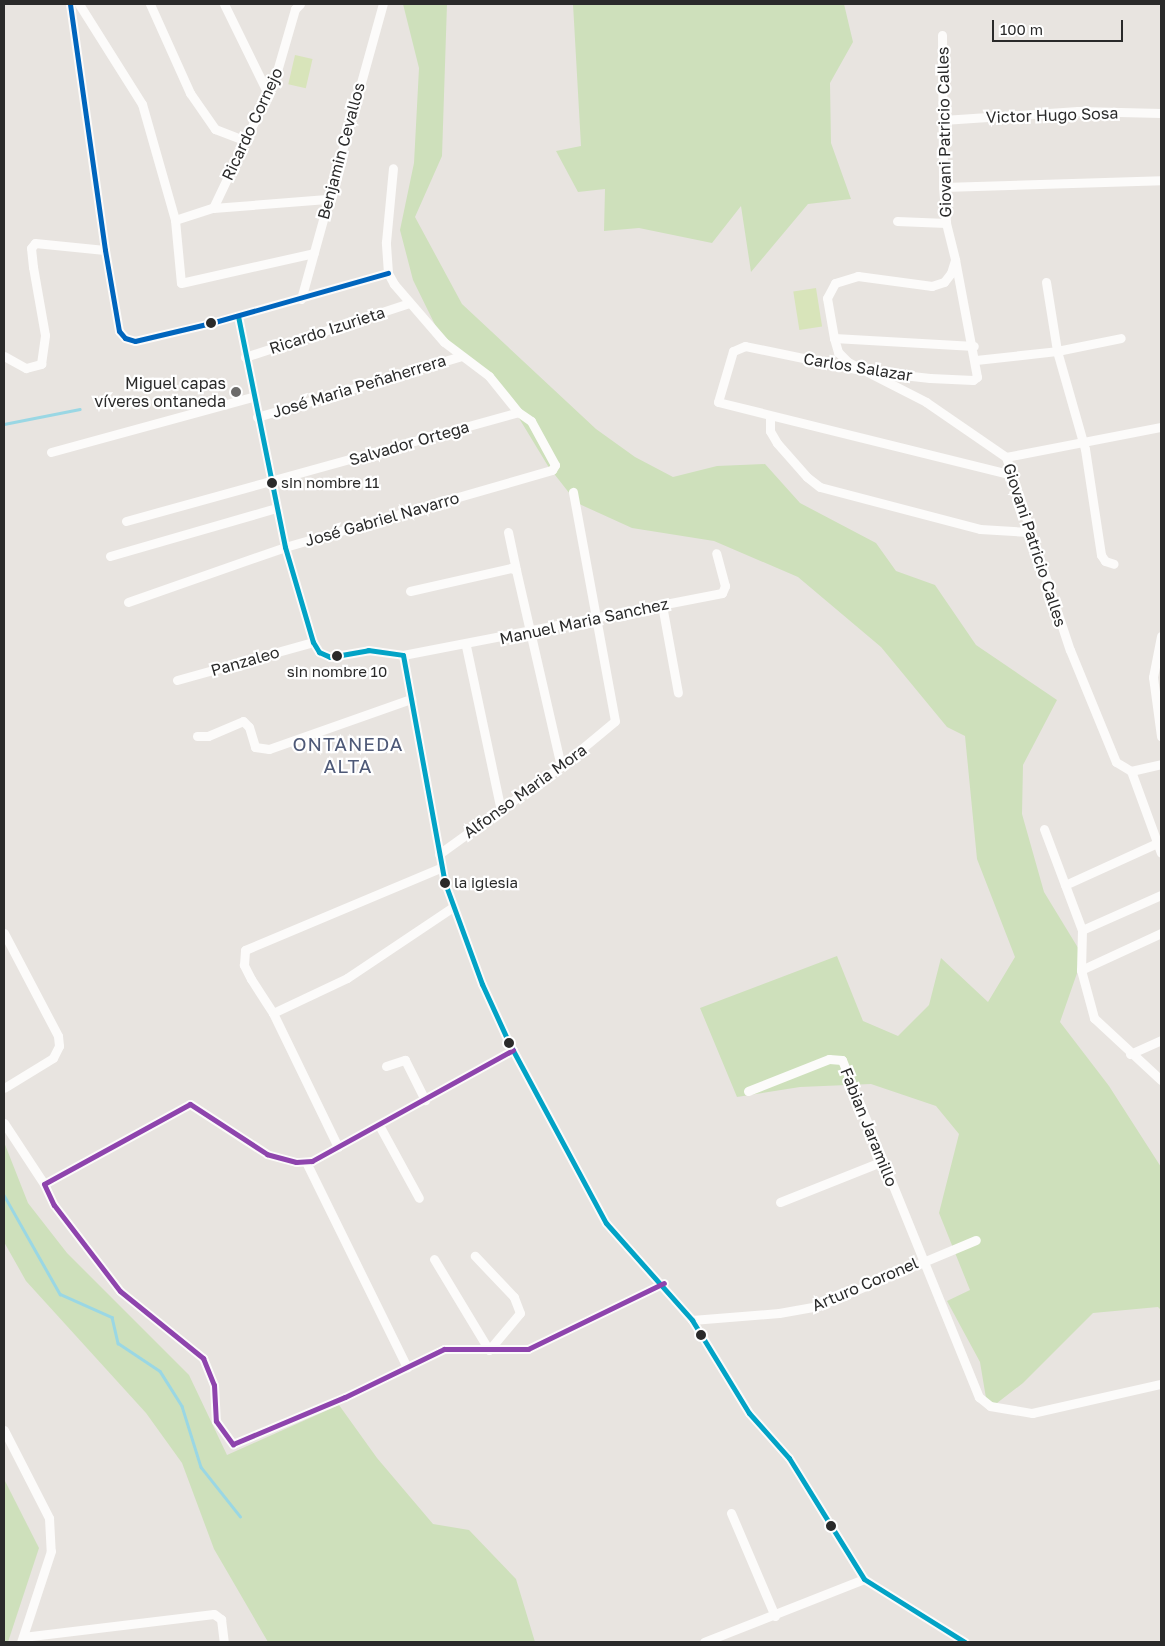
<!DOCTYPE html>
<html>
<head>
<meta charset="utf-8">
<style>
  body { margin:0 }
  #map { position:relative; width:1165px; height:1646px; overflow:hidden; background:#e8e4e0; font-family:"Golos Text",sans-serif }
  div>[style] { position:absolute }
  [style*='--x'] { left:calc(var(--x)*1px); top:calc(var(--y)*1px); width:calc(var(--w)*1px); rotate:calc(var(--a)*1deg) }
  .green>* { inset:0; background:#cee0bb }
  .pitch>* { inset:0; background:#d8e4ba; transform-origin:0 0 }
  .stream>* { height:2.5px; margin:-1.25px; padding:0 1.25px; transform-origin:1.25px; border-radius:1.25px; background:#9ad7e4 }
  .street>* { height:9px; margin:-4.5px; padding:0 4.5px; transform-origin:4.5px; border-radius:4.5px; background:#fcfbfa }
  .bus-1>* { height:5px; margin:-2.5px; padding:0 2.5px; transform-origin:2.5px; border-radius:2.5px; background:#02a3c6 }
  .bus-2>* { height:5px; margin:-2.5px; padding:0 2.5px; transform-origin:2.5px; border-radius:2.5px; background:#0065bd }
  .bus-3>* { height:5px; margin:-2.5px; padding:0 2.5px; transform-origin:2.5px; border-radius:2.5px; background:#8e44ad }
  .dots>* { width:14px; height:14px; translate:-50% -50%; box-sizing:border-box; border:2px solid #fff; border-radius:50% }
  span { translate:-50% -50%; white-space:nowrap; text-align:center; line-height:1.15; -webkit-text-stroke:4.5px #fff; paint-order:stroke }
  .bus-label { font-size:15px; color:#2a2a2a }
  .left { translate:0 -50%; text-align:left }
  .street-label { font-size:16px; color:#2a2a2a }
  .poi-label { font-size:16px; color:#2a2a2a }
  .right { translate:-100% -50%; text-align:right }
  .quarter-label { font-size:19px; color:#4e5977; letter-spacing:1px }
  .frame { position:absolute; inset:0; border:5px solid #2a2a2a; pointer-events:none }
  .scale { position:absolute; left:992px; top:20px; width:131px; height:22px; box-sizing:border-box; border:2px solid #2a2a2a; border-top:0; padding-left:6px; font-size:15px; line-height:18px; white-space:nowrap; color:#2a2a2a; -webkit-text-stroke:4px #fff; paint-order:stroke }
</style>
</head>
<body>
<div id="map">
  <div class="green">
    <i style="clip-path:polygon(403px 4px,447px 4px,442px 156px,415px 217px,462px 304px,596px 429px,635px 457px,673px 477px,717px 466px,765px 464px,800px 503px,876px 543px,896px 571px,935px 585px,976px 645px,1057px 700px,1023px 765px,1022px 814px,1044px 892px,1083px 956px,1060px 1022px,1109px 1086px,1161px 1167px,1161px 1310px,1158px 1307px,1093px 1313px,1023px 1383px,988px 1410px,980px 1362px,947px 1301px,970px 1290px,939px 1213px,959px 1134px,936px 1106px,871px 1084px,800px 1087px,737px 1097px,700px 1008px,837px 956px,863px 1021px,898px 1036px,929px 1005px,941px 958px,988px 1002px,1015px 957px,977px 859px,965px 736px,947px 727px,881px 647px,798px 577px,714px 541px,632px 528px,577px 503px,548px 466px,497px 382px,442px 339px,413px 280px,400px 230px,414px 163px,419px 68px)"></i>
    <i style="clip-path:polygon(573px 4px,844px 4px,853px 42px,830px 83px,831px 143px,851px 199px,808px 204px,751px 272px,741px 206px,712px 243px,639px 228px,604px 231px,605px 189px,578px 192px,556px 151px,581px 146px)"></i>
    <i style="clip-path:polygon(4px 1142px,28px 1203px,67px 1253px,189px 1375px,227px 1455px,339px 1405px,377px 1458px,433px 1524px,469px 1530px,516px 1579px,535px 1642px,268px 1642px,214px 1549px,182px 1463px,146px 1413px,26px 1281px,4px 1242px)"></i>
    <i style="clip-path:polygon(4px 1479px,39px 1548px,8px 1642px,4px 1642px)"></i>
  </div>
  <div class="pitch">
    <i style="left:295px;top:55px;width:18px;height:30px;rotate:13deg"></i>
    <i style="left:816px;top:288px;width:39px;height:23px;rotate:81deg"></i>
  </div>
  <div class="stream">
    <i style="--x:4;--y:424;--w:77;--a:-11.2"></i>
    <i style="--x:4;--y:1195;--w:114;--a:60.5"></i>
    <i style="--x:60;--y:1294;--w:57;--a:23.9"></i>
    <i style="--x:112;--y:1317;--w:27;--a:77"></i>
    <i style="--x:118;--y:1343;--w:50;--a:33.7"></i>
    <i style="--x:160;--y:1371;--w:41;--a:57.8"></i>
    <i style="--x:182;--y:1406;--w:64;--a:72.7"></i>
    <i style="--x:201;--y:1467;--w:63;--a:51.5"></i>
  </div>
  <div class="street">
    <i style="--x:70;--y:4;--w:248;--a:81.9"></i>
    <i style="--x:105;--y:250;--w:82;--a:80.2"></i>
    <i style="--x:119;--y:331;--w:9;--a:49"></i>
    <i style="--x:125;--y:338;--w:10;--a:17"></i>
    <i style="--x:135;--y:341;--w:78;--a:-13.3"></i>
    <i style="--x:211;--y:323;--w:184;--a:-15.8"></i>
    <i style="--x:79;--y:4;--w:118;--a:57.8"></i>
    <i style="--x:142;--y:104;--w:121;--a:74.1"></i>
    <i style="--x:175;--y:220;--w:63;--a:84.6"></i>
    <i style="--x:181;--y:283;--w:136;--a:-12.7"></i>
    <i style="--x:150;--y:4;--w:98;--a:65.8"></i>
    <i style="--x:190;--y:93;--w:44;--a:55.2"></i>
    <i style="--x:215;--y:129;--w:31;--a:21"></i>
    <i style="--x:224;--y:4;--w:100;--a:63.9"></i>
    <i style="--x:942;--y:35;--w:152;--a:89.6"></i>
    <i style="--x:943;--y:187;--w:36;--a:85"></i>
    <i style="--x:946;--y:223;--w:38;--a:76"></i>
    <i style="--x:955;--y:260;--w:14;--a:107"></i>
    <i style="--x:951;--y:273;--w:11;--a:128"></i>
    <i style="--x:944;--y:282;--w:13;--a:162"></i>
    <i style="--x:932;--y:286;--w:75;--a:-172.3"></i>
    <i style="--x:858;--y:276;--w:24;--a:163"></i>
    <i style="--x:835;--y:283;--w:17;--a:118"></i>
    <i style="--x:827;--y:298;--w:41;--a:80.1"></i>
    <i style="--x:834;--y:338;--w:15;--a:74"></i>
    <i style="--x:838;--y:352;--w:14;--a:45"></i>
    <i style="--x:848;--y:362;--w:88;--a:27.1"></i>
    <i style="--x:926;--y:402;--w:97;--a:34.5"></i>
    <i style="--x:1006;--y:457;--w:203;--a:71.7"></i>
    <i style="--x:1070;--y:650;--w:121;--a:67.7"></i>
    <i style="--x:1116;--y:762;--w:17;--a:31"></i>
    <i style="--x:1131;--y:771;--w:87;--a:69.9"></i>
    <i style="--x:943;--y:120;--w:135;--a:-3.8"></i>
    <i style="--x:1078;--y:111;--w:83;--a:1.4"></i>
    <i style="--x:943;--y:187;--w:218;--a:-1.8"></i>
    <i style="--x:213;--y:208;--w:144;--a:-64.5"></i>
    <i style="--x:275;--y:78;--w:72;--a:-73.8"></i>
    <i style="--x:295;--y:9;--w:7;--a:-45"></i>
    <i style="--x:175;--y:220;--w:40;--a:-18"></i>
    <i style="--x:213;--y:208;--w:114;--a:-4.5"></i>
    <i style="--x:897;--y:221;--w:49;--a:2.3"></i>
    <i style="--x:1046;--y:282;--w:70;--a:80.9"></i>
    <i style="--x:1057;--y:351;--w:102;--a:74.1"></i>
    <i style="--x:1085;--y:449;--w:107;--a:81.4"></i>
    <i style="--x:1101;--y:555;--w:7;--a:56"></i>
    <i style="--x:1105;--y:561;--w:9;--a:18"></i>
    <i style="--x:301;--y:299;--w:306;--a:-74.5"></i>
    <i style="--x:238;--y:316;--w:236;--a:78.5"></i>
    <i style="--x:285;--y:547;--w:99;--a:73.6"></i>
    <i style="--x:313;--y:642;--w:12;--a:59"></i>
    <i style="--x:319;--y:652;--w:12;--a:24"></i>
    <i style="--x:330;--y:657;--w:39;--a:-10"></i>
    <i style="--x:368;--y:650;--w:35;--a:8"></i>
    <i style="--x:403;--y:655;--w:232;--a:79.6"></i>
    <i style="--x:445;--y:883;--w:108;--a:69.9"></i>
    <i style="--x:482;--y:984;--w:65;--a:65.4"></i>
    <i style="--x:509;--y:1043;--w:204;--a:61.7"></i>
    <i style="--x:606;--y:1223;--w:130;--a:48.4"></i>
    <i style="--x:692;--y:1320;--w:109;--a:58.5"></i>
    <i style="--x:749;--y:1413;--w:60;--a:48.4"></i>
    <i style="--x:789;--y:1458;--w:142;--a:58.2"></i>
    <i style="--x:864;--y:1579;--w:119;--a:32"></i>
    <i style="--x:834;--y:338;--w:140;--a:3.3"></i>
    <i style="--x:4;--y:356;--w:25;--a:29"></i>
    <i style="--x:26;--y:368;--w:16;--a:-15"></i>
    <i style="--x:41;--y:364;--w:29;--a:-82"></i>
    <i style="--x:45;--y:335;--w:69;--a:-100"></i>
    <i style="--x:33;--y:267;--w:19;--a:-96"></i>
    <i style="--x:31;--y:248;--w:6;--a:-51"></i>
    <i style="--x:35;--y:243;--w:70;--a:5.7"></i>
    <i style="--x:245;--y:357;--w:173;--a:-18.2"></i>
    <i style="--x:976;--y:360;--w:81;--a:-6.3"></i>
    <i style="--x:1057;--y:351;--w:65;--a:-11.5"></i>
    <i style="--x:856;--y:369;--w:113;--a:-168.3"></i>
    <i style="--x:745;--y:346;--w:13;--a:157"></i>
    <i style="--x:733;--y:351;--w:53;--a:106.4"></i>
    <i style="--x:718;--y:402;--w:303;--a:13.9"></i>
    <i style="--x:876;--y:372;--w:54;--a:6.3"></i>
    <i style="--x:930;--y:378;--w:43;--a:2.7"></i>
    <i style="--x:973;--y:380;--w:5;--a:-37"></i>
    <i style="--x:977;--y:377;--w:119;--a:-100.6"></i>
    <i style="--x:770;--y:416;--w:15;--a:90"></i>
    <i style="--x:770;--y:431;--w:14;--a:60"></i>
    <i style="--x:777;--y:443;--w:45;--a:48.6"></i>
    <i style="--x:807;--y:477;--w:16;--a:38"></i>
    <i style="--x:820;--y:487;--w:165;--a:14.7"></i>
    <i style="--x:980;--y:529;--w:48;--a:3.6"></i>
    <i style="--x:257;--y:417;--w:213;--a:-16.6"></i>
    <i style="--x:51;--y:452;--w:208;--a:-15.3"></i>
    <i style="--x:1006;--y:457;--w:158;--a:-11"></i>
    <i style="--x:126;--y:521;--w:407;--a:-15.5"></i>
    <i style="--x:508;--y:532;--w:39;--a:78"></i>
    <i style="--x:110;--y:556;--w:173;--a:-16.1"></i>
    <i style="--x:410;--y:591;--w:104;--a:-12.8"></i>
    <i style="--x:511;--y:568;--w:5;--a:22"></i>
    <i style="--x:516;--y:570;--w:201;--a:77.1"></i>
    <i style="--x:128;--y:602;--w:166;--a:-19.3"></i>
    <i style="--x:285;--y:547;--w:278;--a:-16.1"></i>
    <i style="--x:552;--y:470;--w:6;--a:-59"></i>
    <i style="--x:555;--y:465;--w:50;--a:-118.6"></i>
    <i style="--x:531;--y:421;--w:16;--a:-145"></i>
    <i style="--x:518;--y:412;--w:46;--a:-128.9"></i>
    <i style="--x:489;--y:376;--w:56;--a:-142.9"></i>
    <i style="--x:444;--y:342;--w:77;--a:-130.8"></i>
    <i style="--x:394;--y:284;--w:13;--a:-119"></i>
    <i style="--x:388;--y:273;--w:31;--a:-94"></i>
    <i style="--x:386;--y:242;--w:74;--a:-84.6"></i>
    <i style="--x:662;--y:605;--w:89;--a:79.7"></i>
    <i style="--x:1161;--y:636;--w:42;--a:101"></i>
    <i style="--x:1153;--y:677;--w:60;--a:82.3"></i>
    <i style="--x:466;--y:646;--w:168;--a:78"></i>
    <i style="--x:403;--y:655;--w:325;--a:-11"></i>
    <i style="--x:722;--y:593;--w:8;--a:-67"></i>
    <i style="--x:725;--y:586;--w:34;--a:-105"></i>
    <i style="--x:177;--y:680;--w:141;--a:-15.6"></i>
    <i style="--x:197;--y:736;--w:11;--a:0"></i>
    <i style="--x:208;--y:736;--w:38;--a:-23"></i>
    <i style="--x:243;--y:721;--w:8;--a:45"></i>
    <i style="--x:249;--y:727;--w:21;--a:73"></i>
    <i style="--x:255;--y:747;--w:14;--a:8"></i>
    <i style="--x:269;--y:749;--w:151;--a:-19.4"></i>
    <i style="--x:1131;--y:771;--w:31;--a:-13"></i>
    <i style="--x:1044;--y:829;--w:108;--a:69.4"></i>
    <i style="--x:1082;--y:930;--w:40;--a:91.4"></i>
    <i style="--x:1081;--y:970;--w:50;--a:74.8"></i>
    <i style="--x:1094;--y:1018;--w:91;--a:42.8"></i>
    <i style="--x:439;--y:854;--w:150;--a:-35.8"></i>
    <i style="--x:561;--y:766;--w:70;--a:-39.8"></i>
    <i style="--x:615;--y:721;--w:233;--a:-100.4"></i>
    <i style="--x:1065;--y:885;--w:101;--a:-24.5"></i>
    <i style="--x:1082;--y:930;--w:86;--a:-23.9"></i>
    <i style="--x:4;--y:933;--w:116;--a:62.3"></i>
    <i style="--x:58;--y:1036;--w:10;--a:84"></i>
    <i style="--x:59;--y:1046;--w:13;--a:117"></i>
    <i style="--x:53;--y:1058;--w:57;--a:148.5"></i>
    <i style="--x:1081;--y:970;--w:88;--a:-24.8"></i>
    <i style="--x:273;--y:1013;--w:82;--a:-25.3"></i>
    <i style="--x:347;--y:978;--w:128;--a:-33.8"></i>
    <i style="--x:513;--y:1050;--w:230;--a:151.1"></i>
    <i style="--x:312;--y:1161;--w:16;--a:176"></i>
    <i style="--x:296;--y:1162;--w:30;--a:-165"></i>
    <i style="--x:267;--y:1154;--w:92;--a:-147"></i>
    <i style="--x:190;--y:1104;--w:166;--a:151.3"></i>
    <i style="--x:44;--y:1184;--w:23;--a:65"></i>
    <i style="--x:54;--y:1205;--w:108;--a:52.5"></i>
    <i style="--x:120;--y:1291;--w:107;--a:38.9"></i>
    <i style="--x:203;--y:1358;--w:29;--a:68"></i>
    <i style="--x:214;--y:1385;--w:36;--a:87"></i>
    <i style="--x:216;--y:1421;--w:29;--a:54"></i>
    <i style="--x:233;--y:1444;--w:121;--a:-22.8"></i>
    <i style="--x:345;--y:1397;--w:110;--a:-25.9"></i>
    <i style="--x:444;--y:1349;--w:84;--a:0"></i>
    <i style="--x:528;--y:1349;--w:151;--a:-25.9"></i>
    <i style="--x:1130;--y:1054;--w:34;--a:-24"></i>
    <i style="--x:386;--y:1066;--w:20;--a:-18"></i>
    <i style="--x:405;--y:1060;--w:45;--a:63.4"></i>
    <i style="--x:748;--y:1091;--w:87;--a:-21.6"></i>
    <i style="--x:829;--y:1059;--w:13;--a:4"></i>
    <i style="--x:842;--y:1060;--w:364;--a:67.9"></i>
    <i style="--x:979;--y:1397;--w:14;--a:39"></i>
    <i style="--x:990;--y:1406;--w:43;--a:9.5"></i>
    <i style="--x:1032;--y:1413;--w:132;--a:-12.7"></i>
    <i style="--x:4;--y:1123;--w:73;--a:56.7"></i>
    <i style="--x:379;--y:1125;--w:83;--a:61.3"></i>
    <i style="--x:338;--y:1147;--w:149;--a:-115.9"></i>
    <i style="--x:273;--y:1013;--w:40;--a:-122.9"></i>
    <i style="--x:251;--y:979;--w:16;--a:-117"></i>
    <i style="--x:244;--y:965;--w:15;--a:-86"></i>
    <i style="--x:245;--y:950;--w:212;--a:-22.8"></i>
    <i style="--x:306;--y:1162;--w:229;--a:63.8"></i>
    <i style="--x:780;--y:1202;--w:111;--a:-21.7"></i>
    <i style="--x:434;--y:1259;--w:106;--a:58.9"></i>
    <i style="--x:489;--y:1350;--w:48;--a:-50"></i>
    <i style="--x:520;--y:1313;--w:17;--a:-111"></i>
    <i style="--x:514;--y:1297;--w:57;--a:-133.6"></i>
    <i style="--x:692;--y:1320;--w:87;--a:-4.6"></i>
    <i style="--x:779;--y:1313;--w:40;--a:-10"></i>
    <i style="--x:818;--y:1306;--w:171;--a:-22.7"></i>
    <i style="--x:4;--y:1430;--w:99;--a:62.9"></i>
    <i style="--x:49;--y:1518;--w:33;--a:87"></i>
    <i style="--x:51;--y:1551;--w:96;--a:108.2"></i>
    <i style="--x:731;--y:1513;--w:112;--a:66.9"></i>
    <i style="--x:23;--y:1637;--w:192;--a:-6.9"></i>
    <i style="--x:214;--y:1614;--w:9;--a:36"></i>
    <i style="--x:221;--y:1619;--w:23;--a:83"></i>
    <i style="--x:704;--y:1642;--w:172;--a:-21.5"></i>
  </div>
  <div class="bus-1">
    <i style="--x:238;--y:316;--w:236;--a:78.5"></i>
    <i style="--x:285;--y:547;--w:99;--a:73.6"></i>
    <i style="--x:313;--y:642;--w:12;--a:59"></i>
    <i style="--x:319;--y:652;--w:12;--a:24"></i>
    <i style="--x:330;--y:657;--w:39;--a:-10"></i>
    <i style="--x:368;--y:650;--w:35;--a:8"></i>
    <i style="--x:403;--y:655;--w:232;--a:79.6"></i>
    <i style="--x:445;--y:883;--w:108;--a:69.9"></i>
    <i style="--x:482;--y:984;--w:65;--a:65.4"></i>
    <i style="--x:509;--y:1043;--w:204;--a:61.7"></i>
    <i style="--x:606;--y:1223;--w:130;--a:48.4"></i>
    <i style="--x:692;--y:1320;--w:109;--a:58.5"></i>
    <i style="--x:749;--y:1413;--w:60;--a:48.4"></i>
    <i style="--x:789;--y:1458;--w:142;--a:58.2"></i>
    <i style="--x:864;--y:1579;--w:119;--a:32"></i>
  </div>
  <div class="bus-2">
    <i style="--x:70;--y:4;--w:248;--a:81.9"></i>
    <i style="--x:105;--y:250;--w:82;--a:80.2"></i>
    <i style="--x:119;--y:331;--w:9;--a:49"></i>
    <i style="--x:125;--y:338;--w:10;--a:17"></i>
    <i style="--x:135;--y:341;--w:78;--a:-13.3"></i>
    <i style="--x:211;--y:323;--w:184;--a:-15.8"></i>
  </div>
  <div class="bus-3">
    <i style="--x:513;--y:1050;--w:230;--a:151.1"></i>
    <i style="--x:312;--y:1161;--w:16;--a:176"></i>
    <i style="--x:296;--y:1162;--w:30;--a:-165"></i>
    <i style="--x:267;--y:1154;--w:92;--a:-147"></i>
    <i style="--x:190;--y:1104;--w:166;--a:151.3"></i>
    <i style="--x:44;--y:1184;--w:23;--a:65"></i>
    <i style="--x:54;--y:1205;--w:108;--a:52.5"></i>
    <i style="--x:120;--y:1291;--w:107;--a:38.9"></i>
    <i style="--x:203;--y:1358;--w:29;--a:68"></i>
    <i style="--x:214;--y:1385;--w:36;--a:87"></i>
    <i style="--x:216;--y:1421;--w:29;--a:54"></i>
    <i style="--x:233;--y:1444;--w:121;--a:-22.8"></i>
    <i style="--x:345;--y:1397;--w:110;--a:-25.9"></i>
    <i style="--x:444;--y:1349;--w:84;--a:0"></i>
    <i style="--x:528;--y:1349;--w:151;--a:-25.9"></i>
  </div>
  <div class="dots">
    <i style="left:211px;top:323px;background:#2a2a2a"></i>
    <i style="left:236px;top:392px;background:#6c6b6a"></i>
    <i style="left:272px;top:483px;background:#2a2a2a"></i>
    <i style="left:337px;top:656px;background:#2a2a2a"></i>
    <i style="left:445px;top:883px;background:#2a2a2a"></i>
    <i style="left:509px;top:1043px;background:#2a2a2a"></i>
    <i style="left:701px;top:1335px;background:#2a2a2a"></i>
    <i style="left:831px;top:1526px;background:#2a2a2a"></i>
  </div>
  <div class="bus-label">
    <span class="left" style="left:281px;top:483px">sin nombre 11</span>
    <span style="left:337px;top:672px">sin nombre 10</span>
    <span class="left" style="left:454px;top:883px">la iglesia</span>
  </div>
  <div class="street-label">
    <span style="left:1052px;top:115px;rotate:-2deg">Victor Hugo Sosa</span>
    <span style="left:252px;top:124px;rotate:-65deg">Ricardo Cornejo</span>
    <span style="left:944px;top:132px;rotate:-91deg">Giovani Patricio Calles</span>
    <span style="left:341px;top:151px;rotate:-75deg">Benjamin Cevallos</span>
    <span style="left:327px;top:330px;rotate:-18deg">Ricardo Izurieta</span>
    <span style="left:858px;top:367px;rotate:9deg">Carlos Salazar</span>
    <span style="left:359px;top:386px;rotate:-17deg">José Maria Peñaherrera</span>
    <span style="left:409px;top:443px;rotate:-16deg">Salvador Ortega</span>
    <span style="left:382px;top:519px;rotate:-16deg">José Gabriel Navarro</span>
    <span style="left:1035px;top:545px;rotate:72deg">Giovani Patricio Calles</span>
    <span style="left:584px;top:621px;rotate:-12deg">Manuel Maria Sanchez</span>
    <span style="left:245px;top:661px;rotate:-16deg">Panzaleo</span>
    <span style="left:525px;top:791px;rotate:-36deg">Alfonso Maria Mora</span>
    <span style="left:869px;top:1127px;rotate:68deg">Fabian Jaramillo</span>
    <span style="left:865px;top:1284px;rotate:-23deg">Arturo Coronel</span>
  </div>
  <div class="poi-label">
    <span class="right" style="left:226px;top:392px">Miguel capas<br>víveres ontaneda</span>
  </div>
  <div class="quarter-label">
    <span style="left:348px;top:755px">ONTANEDA<br>ALTA</span>
  </div>
  <div class="frame"></div>
  <div class="scale">100 m</div>
</div>
</body>
</html>
